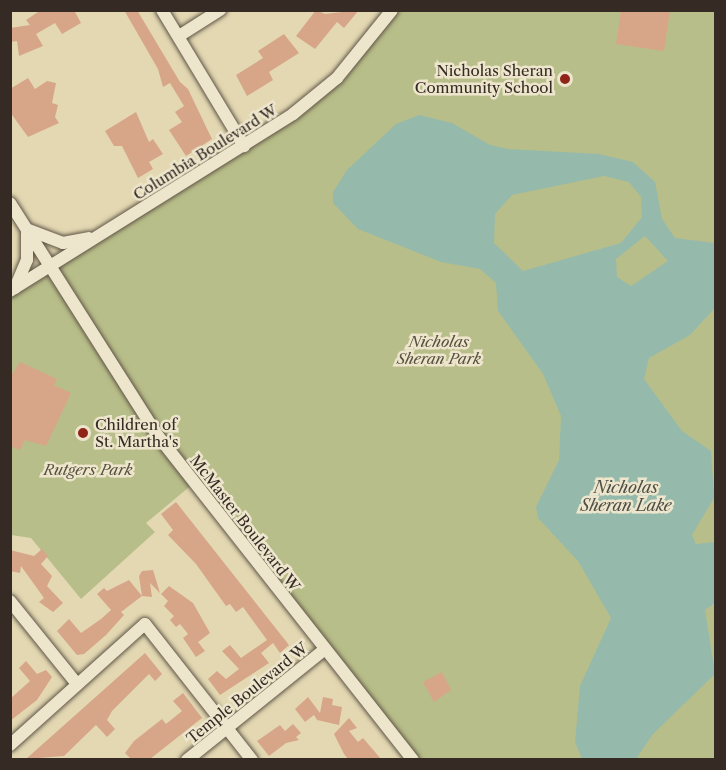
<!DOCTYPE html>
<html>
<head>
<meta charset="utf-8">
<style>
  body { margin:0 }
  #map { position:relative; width:726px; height:770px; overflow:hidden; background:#e3d8b2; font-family:"Libre Caslon Text",serif }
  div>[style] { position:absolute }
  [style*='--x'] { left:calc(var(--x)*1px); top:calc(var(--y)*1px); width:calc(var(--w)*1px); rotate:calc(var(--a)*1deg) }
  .green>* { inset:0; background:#b8be89 }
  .water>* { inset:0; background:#95baab }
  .building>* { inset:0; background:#d7a688 }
  .roads { filter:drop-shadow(0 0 2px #615648) drop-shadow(0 0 2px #615648) }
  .minor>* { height:12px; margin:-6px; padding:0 6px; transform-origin:6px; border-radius:6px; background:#ede6cd }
  .dots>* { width:16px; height:16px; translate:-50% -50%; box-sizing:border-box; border:3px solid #ede6cd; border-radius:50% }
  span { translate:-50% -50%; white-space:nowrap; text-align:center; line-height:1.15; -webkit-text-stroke:5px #ede6cd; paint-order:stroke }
  .poi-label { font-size:15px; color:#362a24 }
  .right { translate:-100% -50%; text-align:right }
  .left { translate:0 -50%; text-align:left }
  .street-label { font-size:15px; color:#362a24 }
  .park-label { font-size:15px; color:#564f3d; font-style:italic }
  .water-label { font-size:16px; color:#4e4e46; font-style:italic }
  .frame { position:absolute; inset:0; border:12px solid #362a24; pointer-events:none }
</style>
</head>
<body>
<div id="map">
  <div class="green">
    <i style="clip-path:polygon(392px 11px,715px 11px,715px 759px,413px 759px,194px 483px,146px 523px,155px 532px,81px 599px,31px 538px,11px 535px,11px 291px,319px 94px)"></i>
  </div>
  <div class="water">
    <i style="clip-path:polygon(evenodd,419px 115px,452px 123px,490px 145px,508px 149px,599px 154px,633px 162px,655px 182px,662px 219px,675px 238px,715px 243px,715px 308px,690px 335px,649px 358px,644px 379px,682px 431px,711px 451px,714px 498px,692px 535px,696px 544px,715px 542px,715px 603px,705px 610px,715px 674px,653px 734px,636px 759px,582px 759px,575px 742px,580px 686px,611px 618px,578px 561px,538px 518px,536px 507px,559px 460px,561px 416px,543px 374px,498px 311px,496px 283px,480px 269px,441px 262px,358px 229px,333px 203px,333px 192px,347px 170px,396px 124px,419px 115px,604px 176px,629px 182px,641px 197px,642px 217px,621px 243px,523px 271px,494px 243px,495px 214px,512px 195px,604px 176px,419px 115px,645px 236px,668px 261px,631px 286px,617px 277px,616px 259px,645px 236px)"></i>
  </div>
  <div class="building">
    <i style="clip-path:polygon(41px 10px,74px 10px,81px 23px,62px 34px,55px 23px,36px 34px,43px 46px,19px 56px,17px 41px,10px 42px,10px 28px,30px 25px,26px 20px)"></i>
    <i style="clip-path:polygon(124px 10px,137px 10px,180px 82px,188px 89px,210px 135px,212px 139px,186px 156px,169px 130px,182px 122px,175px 112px,184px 106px,170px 83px,163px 87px,158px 69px)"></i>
    <i style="clip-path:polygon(316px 10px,325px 14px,359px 10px,344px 28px,337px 22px,315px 49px,296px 36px)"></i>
    <i style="clip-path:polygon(621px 10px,670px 10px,664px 51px,616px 44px)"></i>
    <i style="clip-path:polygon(284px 34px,299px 53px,269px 72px,273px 80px,247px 96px,236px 75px,263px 58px,258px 51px)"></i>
    <i style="clip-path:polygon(28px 78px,35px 89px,47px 81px,56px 83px,52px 103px,58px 105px,55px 117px,59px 123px,28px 137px,10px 112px,10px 89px)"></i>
    <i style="clip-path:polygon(136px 112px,149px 142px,153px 139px,163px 154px,149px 162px,153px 169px,138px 178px,122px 146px,114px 146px,105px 131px)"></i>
    <i style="clip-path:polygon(20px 362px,57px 379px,54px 385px,71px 393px,46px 446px,25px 440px,20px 450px,10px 446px,10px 377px)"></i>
    <i style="clip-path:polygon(176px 502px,289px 645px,280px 653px,273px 643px,261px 653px,269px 663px,220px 695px,208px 679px,217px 671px,226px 679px,239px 669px,222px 651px,230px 645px,241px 658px,267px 640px,243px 607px,236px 612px,230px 604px,226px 606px,196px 564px,168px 535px,173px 530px,161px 514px)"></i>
    <i style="clip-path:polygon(42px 549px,48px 556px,41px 564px,52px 576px,47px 586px,63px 603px,53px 612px,39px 602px,44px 598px,21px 566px,20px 573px,10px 571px,10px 550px,34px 556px)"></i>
    <i style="clip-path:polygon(153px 570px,160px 593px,150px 583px,152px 597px,142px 596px,121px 612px,124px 615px,106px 635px,84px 654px,77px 655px,57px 631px,69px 619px,81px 633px,101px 619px,111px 610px,97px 594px,104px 588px,107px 591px,129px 580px,142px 596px,139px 576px,142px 571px)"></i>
    <i style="clip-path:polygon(169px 586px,193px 603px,210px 633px,198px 642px,205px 651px,196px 657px,183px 638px,188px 634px,180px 624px,176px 627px,170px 620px,174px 616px,164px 606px,168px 601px,161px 594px)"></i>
    <i style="clip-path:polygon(145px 653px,162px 674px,155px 681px,149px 674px,112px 711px,107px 720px,115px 729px,107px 737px,96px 725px,64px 756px,26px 759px)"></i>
    <i style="clip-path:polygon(26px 661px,37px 674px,46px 670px,52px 677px,37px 700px,10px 721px,10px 699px,30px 681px,19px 668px)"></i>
    <i style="clip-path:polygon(442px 672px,451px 690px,434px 702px,423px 682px)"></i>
    <i style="clip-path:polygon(183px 693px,202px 718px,150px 759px,131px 759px,125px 753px,134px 741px,162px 719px,166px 724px,182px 711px,173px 701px)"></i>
    <i style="clip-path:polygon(308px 697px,320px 713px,323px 697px,333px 699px,332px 705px,342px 707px,339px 725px,317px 720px,314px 715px,305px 722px,295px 709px)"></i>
    <i style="clip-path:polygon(349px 718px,357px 728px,349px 731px,358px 742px,363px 738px,381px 759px,348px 759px,344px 754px,334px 734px)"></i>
    <i style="clip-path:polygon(293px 724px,301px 733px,296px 737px,299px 740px,286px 743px,269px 756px,257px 741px,280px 725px,285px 731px)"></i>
  </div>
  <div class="roads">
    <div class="minor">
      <i style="--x:162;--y:10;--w:159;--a:58.9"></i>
      <i style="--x:179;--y:36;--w:49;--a:-32.4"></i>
      <i style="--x:10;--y:203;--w:276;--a:57.6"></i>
      <i style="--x:158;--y:436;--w:412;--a:51.8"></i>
      <i style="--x:29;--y:230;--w:36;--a:21"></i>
      <i style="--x:63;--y:243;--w:26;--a:-11"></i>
      <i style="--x:15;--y:288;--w:30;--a:-67"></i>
      <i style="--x:27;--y:260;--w:27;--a:-90"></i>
      <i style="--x:10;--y:291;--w:334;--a:-32"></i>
      <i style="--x:293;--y:114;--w:57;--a:-39.3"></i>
      <i style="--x:337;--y:78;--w:87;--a:-51"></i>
      <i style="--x:10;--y:601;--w:107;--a:51.1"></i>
      <i style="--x:10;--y:745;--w:181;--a:-41.9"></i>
      <i style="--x:145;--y:624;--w:173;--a:51.8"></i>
      <i style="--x:187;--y:760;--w:177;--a:-38.8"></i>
    </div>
  </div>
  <div class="dots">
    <i style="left:565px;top:79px;background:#8f2418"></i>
    <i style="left:83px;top:433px;background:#8f2418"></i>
  </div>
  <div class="poi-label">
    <span class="right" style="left:553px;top:79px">Nicholas Sheran<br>Community School</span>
    <span class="left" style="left:95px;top:433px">Children of<br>St. Martha's</span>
  </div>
  <div class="street-label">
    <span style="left:205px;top:152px;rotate:-32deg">Columbia Boulevard W</span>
    <span style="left:245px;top:523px;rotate:52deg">McMaster Boulevard W</span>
    <span style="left:247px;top:693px;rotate:-39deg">Temple Boulevard W</span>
  </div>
  <div class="park-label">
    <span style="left:439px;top:350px">Nicholas<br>Sheran Park</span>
    <span style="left:88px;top:470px">Rutgers Park</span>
  </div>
  <div class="water-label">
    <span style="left:626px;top:496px">Nicholas<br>Sheran Lake</span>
  </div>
  <div class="frame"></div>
</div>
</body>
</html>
